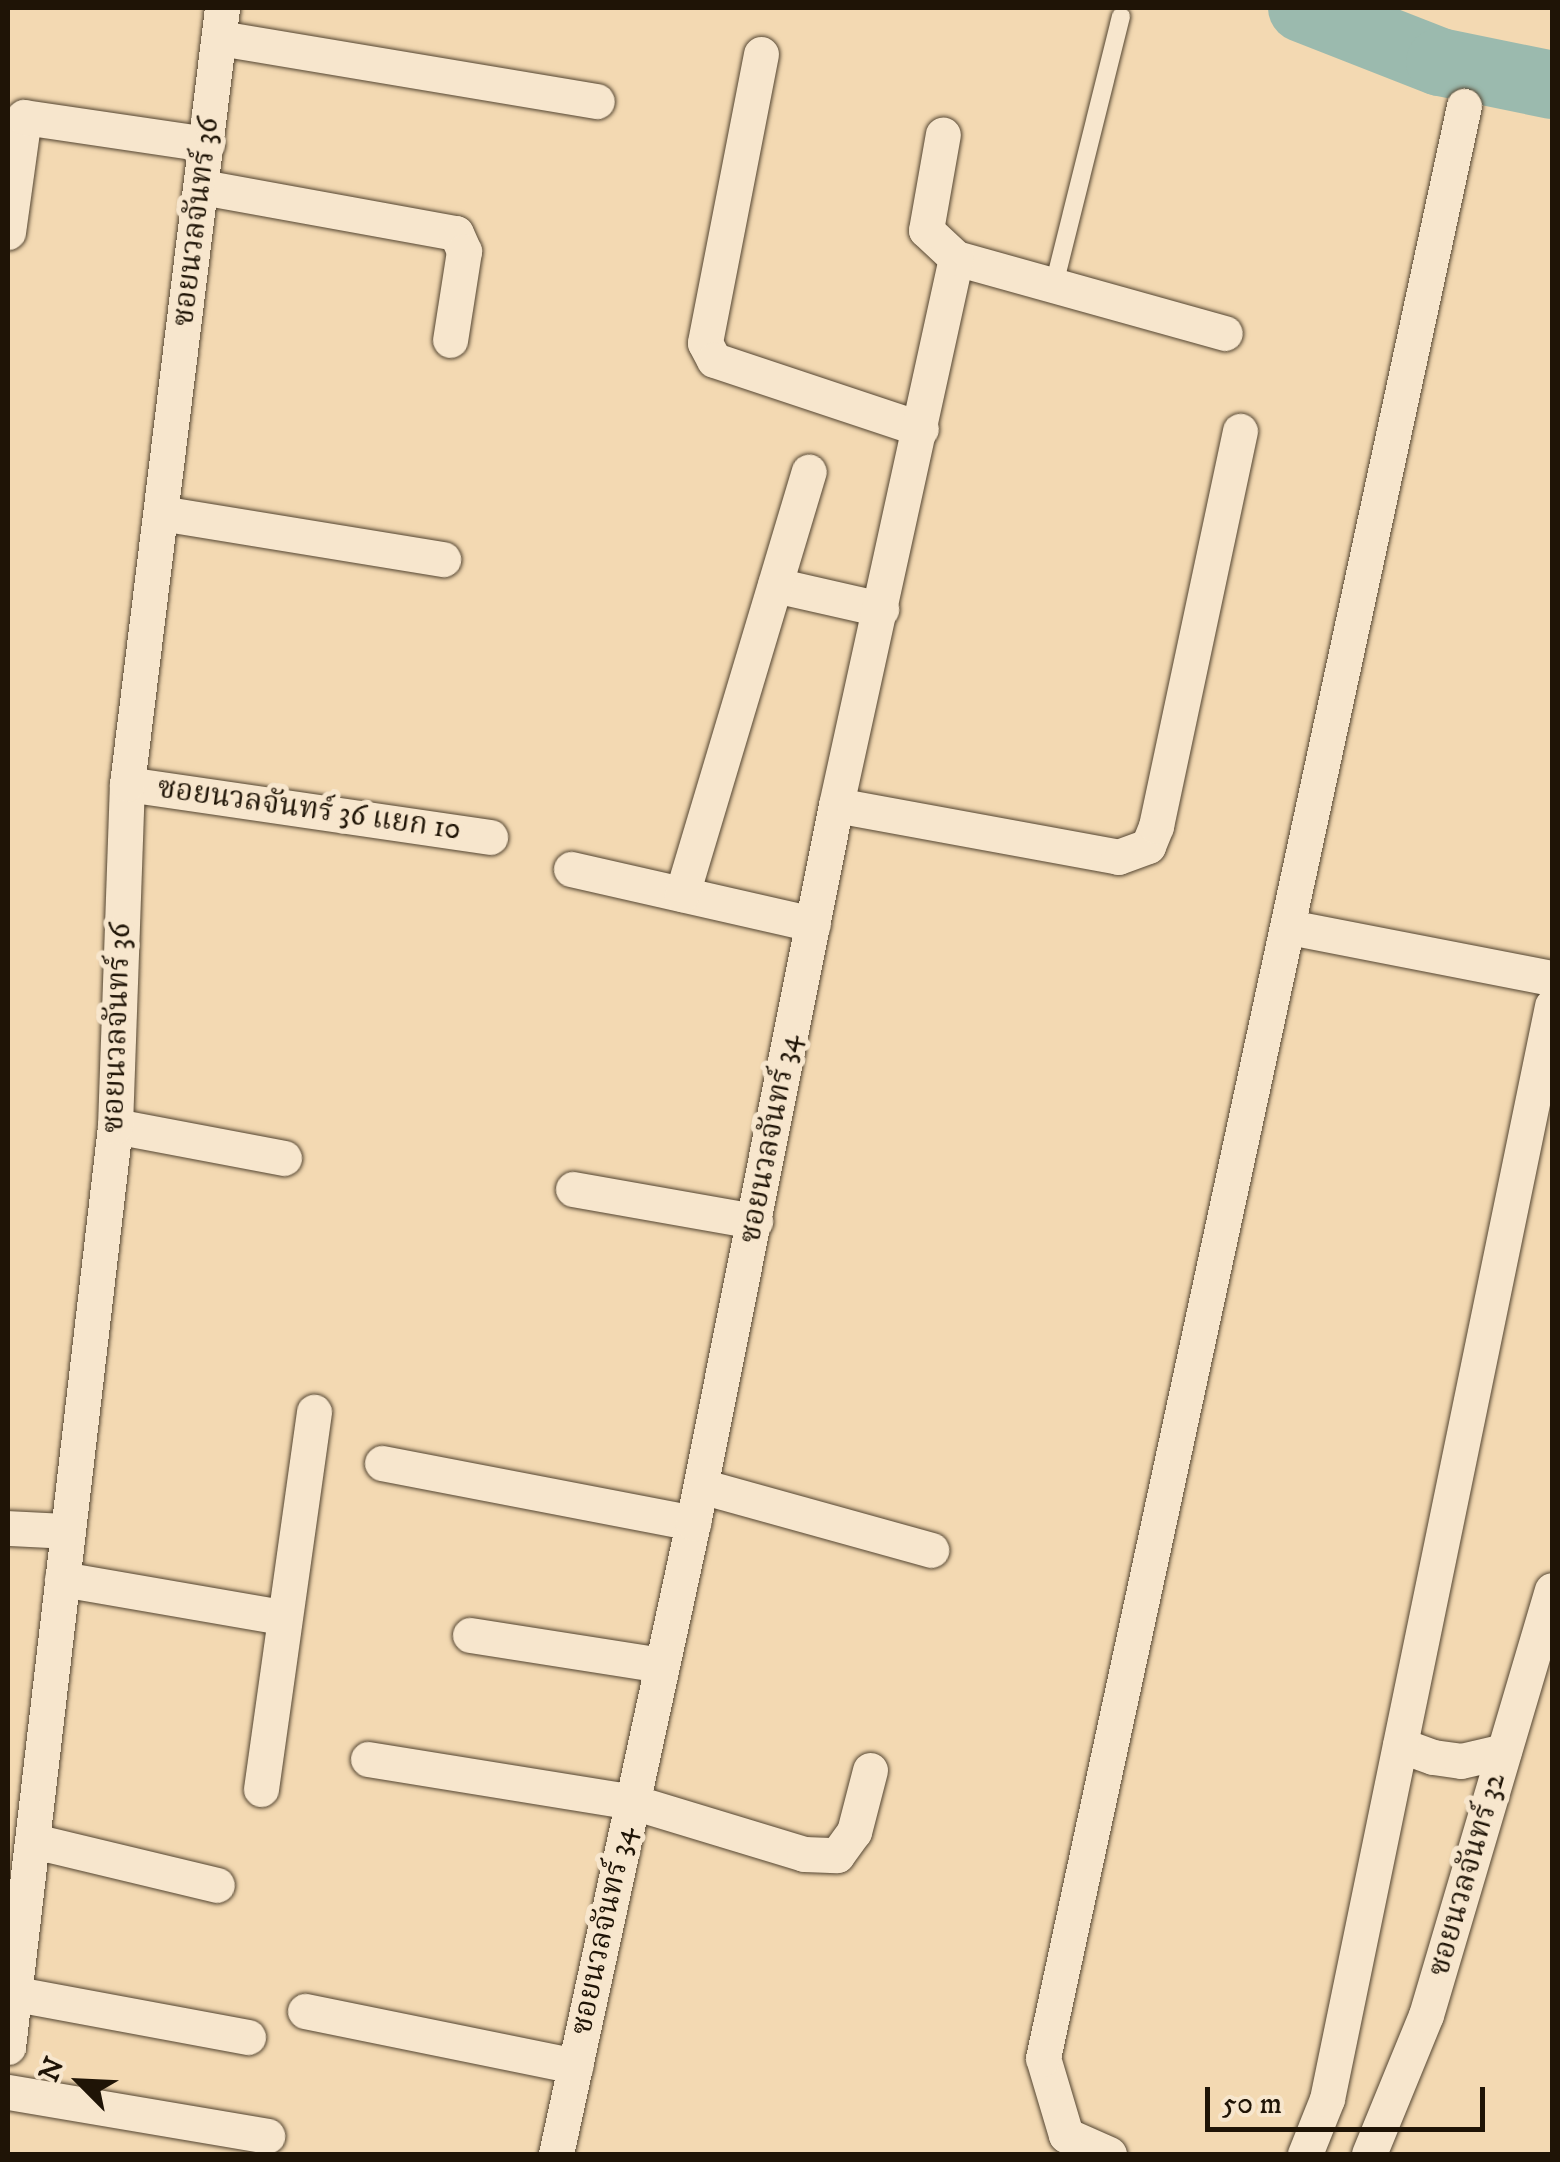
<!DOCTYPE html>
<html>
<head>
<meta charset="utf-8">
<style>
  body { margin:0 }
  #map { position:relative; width:1560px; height:2162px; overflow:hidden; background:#f3d9b2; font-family:"IM FELL DW Pica","Noto Serif Thai",serif }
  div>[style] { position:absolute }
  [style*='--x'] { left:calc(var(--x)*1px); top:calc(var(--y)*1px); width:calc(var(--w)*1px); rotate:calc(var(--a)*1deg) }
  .river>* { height:68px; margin:-34px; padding:0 34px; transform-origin:34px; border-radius:34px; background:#9bbaae }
  .roads { filter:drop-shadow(0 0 2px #544531) drop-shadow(0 0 2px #544531) }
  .service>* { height:18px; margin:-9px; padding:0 9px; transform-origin:9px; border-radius:9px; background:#f7e6cd }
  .minor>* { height:35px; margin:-17.5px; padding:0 17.5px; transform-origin:17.5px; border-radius:17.5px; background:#f7e6cd }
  span { translate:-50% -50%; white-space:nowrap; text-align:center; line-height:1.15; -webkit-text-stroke:10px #f7e6cd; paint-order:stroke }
  .street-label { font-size:30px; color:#1f1406 }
  .frame { position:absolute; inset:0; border:10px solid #1f1406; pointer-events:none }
  .north { position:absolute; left:30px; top:2032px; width:100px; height:100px; -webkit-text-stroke:8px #f7e6cd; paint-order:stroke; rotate:294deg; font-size:28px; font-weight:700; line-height:40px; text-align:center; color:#1f1406 }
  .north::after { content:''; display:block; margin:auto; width:35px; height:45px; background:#1f1406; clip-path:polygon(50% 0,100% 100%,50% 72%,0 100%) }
  .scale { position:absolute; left:1205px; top:2087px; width:280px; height:45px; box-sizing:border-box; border:5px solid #1f1406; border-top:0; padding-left:12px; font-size:30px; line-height:35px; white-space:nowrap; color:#1f1406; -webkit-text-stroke:8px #f7e6cd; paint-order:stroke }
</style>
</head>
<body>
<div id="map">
  <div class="river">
    <i style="--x:1302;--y:8;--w:148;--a:21.4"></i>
    <i style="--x:1440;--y:62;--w:114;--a:11.6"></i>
  </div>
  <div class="roads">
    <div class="service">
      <i style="--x:1054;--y:285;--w:277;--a:-76"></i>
    </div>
    <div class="minor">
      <i style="--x:219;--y:38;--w:383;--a:9.5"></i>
      <i style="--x:761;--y:54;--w:294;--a:101"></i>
      <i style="--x:705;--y:343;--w:19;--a:62"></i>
      <i style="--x:714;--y:360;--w:218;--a:18.4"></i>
      <i style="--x:202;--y:187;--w:258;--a:10.3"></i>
      <i style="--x:456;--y:233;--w:20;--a:66"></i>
      <i style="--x:464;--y:251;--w:90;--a:98.9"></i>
      <i style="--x:8;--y:232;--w:116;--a:-82.1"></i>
      <i style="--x:24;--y:117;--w:185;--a:8.4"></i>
      <i style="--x:956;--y:258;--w:279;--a:15.6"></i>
      <i style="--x:161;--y:513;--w:286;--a:9.3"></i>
      <i style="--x:775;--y:585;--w:109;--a:12.8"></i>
      <i style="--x:127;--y:784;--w:367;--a:8.3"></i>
      <i style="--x:836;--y:805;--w:287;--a:10.4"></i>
      <i style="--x:1118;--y:857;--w:32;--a:-20"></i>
      <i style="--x:1148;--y:846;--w:22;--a:-68"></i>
      <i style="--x:1156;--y:826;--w:404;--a:-78"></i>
      <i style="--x:571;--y:869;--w:248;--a:12.8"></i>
      <i style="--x:682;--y:894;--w:441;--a:-73.3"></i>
      <i style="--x:1289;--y:927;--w:268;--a:11"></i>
      <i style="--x:115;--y:1126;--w:172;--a:10.7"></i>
      <i style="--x:573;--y:1189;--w:185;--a:10"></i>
      <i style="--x:382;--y:1463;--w:317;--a:10.9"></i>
      <i style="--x:701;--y:1486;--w:239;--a:15.5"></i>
      <i style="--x:8;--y:1528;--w:59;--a:2.9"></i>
      <i style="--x:62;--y:1579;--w:223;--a:9.8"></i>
      <i style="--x:470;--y:1635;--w:194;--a:8.9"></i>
      <i style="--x:1400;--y:1745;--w:35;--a:20"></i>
      <i style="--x:1433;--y:1757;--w:28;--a:8"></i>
      <i style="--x:1461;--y:1761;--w:44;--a:-13.1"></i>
      <i style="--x:368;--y:1759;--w:268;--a:9.2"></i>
      <i style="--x:633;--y:1802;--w:179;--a:16.9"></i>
      <i style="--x:804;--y:1854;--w:33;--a:2"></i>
      <i style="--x:837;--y:1855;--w:29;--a:-54"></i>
      <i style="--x:854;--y:1832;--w:64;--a:-75.5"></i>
      <i style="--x:261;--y:1789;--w:381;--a:-82"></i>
      <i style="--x:34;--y:1841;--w:188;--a:13.5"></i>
      <i style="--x:16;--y:1994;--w:236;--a:10.5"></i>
      <i style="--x:305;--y:2011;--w:276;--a:11.5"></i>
      <i style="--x:8;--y:2047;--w:927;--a:-83.37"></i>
      <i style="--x:115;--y:1126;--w:342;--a:-88"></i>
      <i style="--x:127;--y:784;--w:782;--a:-83.02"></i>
      <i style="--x:8;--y:2092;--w:263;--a:9.6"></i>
      <i style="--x:556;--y:2154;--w:646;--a:-77.75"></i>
      <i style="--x:693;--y:1523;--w:732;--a:-78.74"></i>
      <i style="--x:836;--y:805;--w:560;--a:-77.63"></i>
      <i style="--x:956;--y:258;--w:41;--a:-137"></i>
      <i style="--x:926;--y:230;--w:97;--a:-80"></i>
      <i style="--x:1109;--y:2154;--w:47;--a:-156.2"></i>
      <i style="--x:1066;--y:2135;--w:80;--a:-106.6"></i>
      <i style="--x:1043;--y:2058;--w:1997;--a:-77.83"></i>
      <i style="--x:1305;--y:2154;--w:59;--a:-68.2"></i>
      <i style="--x:1327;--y:2099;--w:1116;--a:-78.37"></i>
      <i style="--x:1369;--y:2154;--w:150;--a:-67.7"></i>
      <i style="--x:1426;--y:2015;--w:443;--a:-73.5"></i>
    </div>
  </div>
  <div class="street-label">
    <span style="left:197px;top:222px;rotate:-83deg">ซอยนวลจันทร์ 36</span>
    <span style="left:309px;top:810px;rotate:8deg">ซอยนวลจันทร์ 36 แยก 10</span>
    <span style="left:118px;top:1028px;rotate:-88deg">ซอยนวลจันทร์ 36</span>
    <span style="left:771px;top:1139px;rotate:-79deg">ซอยนวลจันทร์ 34</span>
    <span style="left:1468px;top:1875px;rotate:-74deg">ซอยนวลจันทร์ 32</span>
    <span style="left:604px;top:1931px;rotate:-78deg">ซอยนวลจันทร์ 34</span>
  </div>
  <div class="frame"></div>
  <div class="north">N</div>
  <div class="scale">50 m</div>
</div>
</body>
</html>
